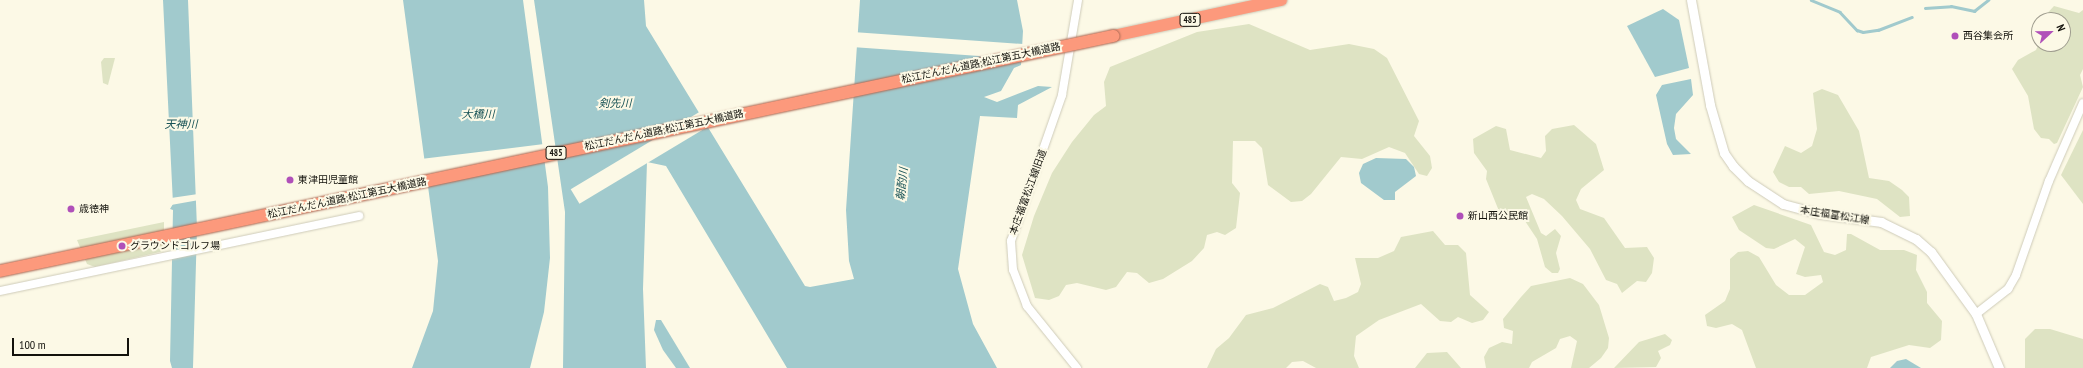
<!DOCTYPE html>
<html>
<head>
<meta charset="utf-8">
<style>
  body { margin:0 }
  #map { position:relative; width:2083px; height:368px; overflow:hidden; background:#fcf9e6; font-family:"PT Sans Narrow","Noto Sans JP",sans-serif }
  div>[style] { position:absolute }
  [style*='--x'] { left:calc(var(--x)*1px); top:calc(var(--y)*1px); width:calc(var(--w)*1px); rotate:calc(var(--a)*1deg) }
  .green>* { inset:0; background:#dee3c3 }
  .water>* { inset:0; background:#a1cacd }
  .pier>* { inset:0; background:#fcf9e6; transform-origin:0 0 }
  .stream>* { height:2.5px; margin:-1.25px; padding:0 1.25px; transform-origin:1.25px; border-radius:1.25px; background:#a1cacd }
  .roads { filter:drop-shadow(0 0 1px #cecbb9) drop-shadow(0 0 1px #cecbb9) }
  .tertiary>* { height:8px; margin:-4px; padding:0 4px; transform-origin:4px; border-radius:4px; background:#fff }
  .secondary>* { height:9px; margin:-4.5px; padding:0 4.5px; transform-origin:4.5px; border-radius:4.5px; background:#fff }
  .motorway>* { height:12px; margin:-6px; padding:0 6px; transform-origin:6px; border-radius:6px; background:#fc997c }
  .bridges { filter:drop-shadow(0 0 1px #aa6a55) drop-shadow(0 0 1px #aa6a55) }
  .motorway-bridge>* { height:12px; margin:-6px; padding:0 6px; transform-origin:6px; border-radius:6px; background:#fc997c }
  .dots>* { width:11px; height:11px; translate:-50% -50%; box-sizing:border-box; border:2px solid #fcf9e6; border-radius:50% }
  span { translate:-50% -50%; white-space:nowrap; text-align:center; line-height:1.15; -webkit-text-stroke:4px #fcf9e6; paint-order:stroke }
  .shield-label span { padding:1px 3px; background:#fcf9e6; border:1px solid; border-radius:3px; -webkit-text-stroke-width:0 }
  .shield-label { font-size:9px; color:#13120c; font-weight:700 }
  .poi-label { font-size:10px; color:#13120c }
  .left { translate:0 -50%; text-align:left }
  .street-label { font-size:10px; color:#13120c }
  .water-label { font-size:11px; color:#175255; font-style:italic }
  .north { position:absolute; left:2031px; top:12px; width:40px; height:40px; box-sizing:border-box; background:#fcf9e6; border:1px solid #9f9d8f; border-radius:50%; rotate:68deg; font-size:11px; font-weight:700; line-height:16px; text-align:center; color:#13120c }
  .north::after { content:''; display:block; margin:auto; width:14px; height:18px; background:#b050b9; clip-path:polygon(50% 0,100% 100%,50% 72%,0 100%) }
  .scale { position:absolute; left:12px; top:338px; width:117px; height:18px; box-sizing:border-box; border:2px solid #13120c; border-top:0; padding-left:5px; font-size:12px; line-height:14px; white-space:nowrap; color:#13120c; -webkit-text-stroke:3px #fcf9e6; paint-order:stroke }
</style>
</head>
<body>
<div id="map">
  <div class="green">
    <i style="clip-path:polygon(2054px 6px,2079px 13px,2083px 10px,2083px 69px,2080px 75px,2083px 87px,2057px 143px,2054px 144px,2049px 139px,2041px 138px,2034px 129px,2028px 96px,2012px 69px,2018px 60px,2036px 50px,2039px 43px,2063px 44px,2063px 20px,2041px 20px)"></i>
    <i style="clip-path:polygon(1249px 24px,1310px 50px,1349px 44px,1374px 49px,1387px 58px,1419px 121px,1414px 136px,1430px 156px,1432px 168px,1427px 176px,1419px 174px,1405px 153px,1389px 147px,1362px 159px,1341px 157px,1311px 194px,1302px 201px,1291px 202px,1268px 185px,1262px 148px,1255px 141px,1233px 141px,1232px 183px,1240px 193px,1236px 228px,1225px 235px,1217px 232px,1207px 235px,1204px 248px,1192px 261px,1163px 279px,1149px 283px,1137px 273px,1127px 272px,1116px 287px,1106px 290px,1077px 283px,1066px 285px,1059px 296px,1049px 300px,1035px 298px,1022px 255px,1034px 216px,1052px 173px,1072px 142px,1094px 115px,1106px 106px,1104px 82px,1110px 67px,1197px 32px)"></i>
    <i style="clip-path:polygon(104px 58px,115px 58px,108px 85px,103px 83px,101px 62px)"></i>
    <i style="clip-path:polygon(1822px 89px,1838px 95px,1859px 131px,1869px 178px,1889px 181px,1902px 190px,1909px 197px,1910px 216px,1900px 217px,1877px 199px,1839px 191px,1809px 194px,1801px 187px,1789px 187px,1779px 182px,1773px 172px,1785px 146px,1801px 153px,1812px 146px,1817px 129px,1813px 93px)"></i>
    <i style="clip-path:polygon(1574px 125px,1596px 144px,1604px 170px,1581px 189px,1576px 200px,1580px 209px,1604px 218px,1625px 248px,1647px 247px,1654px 258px,1652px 273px,1646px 282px,1637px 281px,1622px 293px,1617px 284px,1606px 280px,1590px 249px,1562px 216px,1544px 199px,1532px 194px,1526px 197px,1541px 233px,1546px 236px,1555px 229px,1561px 236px,1556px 253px,1560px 269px,1558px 273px,1552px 273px,1545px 267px,1537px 239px,1525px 221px,1514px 214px,1501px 216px,1486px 179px,1487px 171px,1474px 153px,1473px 139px,1496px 126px,1506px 129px,1510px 150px,1541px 158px,1546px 151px,1545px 136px,1552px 129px)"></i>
    <i style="clip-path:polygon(2083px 130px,2083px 204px,2061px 175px)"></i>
    <i style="clip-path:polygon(1754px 205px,1811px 225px,1824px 252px,1835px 255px,1846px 250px,1847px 234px,1851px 234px,1880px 250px,1904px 250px,1917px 255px,1916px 270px,1927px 292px,1927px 303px,1942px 321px,1941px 340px,1930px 348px,1909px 345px,1871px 357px,1867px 368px,1756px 368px,1742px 330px,1732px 324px,1716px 328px,1707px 326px,1705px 315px,1725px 301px,1730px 289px,1730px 259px,1738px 252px,1748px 251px,1759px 257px,1776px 285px,1789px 295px,1805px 295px,1823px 282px,1821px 275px,1805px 277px,1796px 274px,1805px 247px,1795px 239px,1774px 249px,1766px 248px,1739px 230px,1732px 217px)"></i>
    <i style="clip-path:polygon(164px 222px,164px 251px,95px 267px,87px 264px,77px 240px)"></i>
    <i style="clip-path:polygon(1433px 231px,1445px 245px,1458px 245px,1466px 253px,1470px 295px,1489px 312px,1483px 320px,1472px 323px,1458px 317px,1451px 322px,1440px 321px,1421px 304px,1379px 320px,1356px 336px,1354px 356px,1359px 368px,1316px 368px,1303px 361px,1292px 362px,1286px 368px,1207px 368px,1216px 349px,1229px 338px,1246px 315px,1273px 308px,1320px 284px,1328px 287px,1334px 301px,1346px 298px,1358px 292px,1361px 284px,1355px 258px,1378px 258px,1394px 251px,1401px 237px)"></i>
    <i style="clip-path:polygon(1570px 278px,1583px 284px,1599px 305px,1609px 338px,1608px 348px,1601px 358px,1589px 368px,1571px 368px,1577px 341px,1570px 336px,1560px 339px,1556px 348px,1532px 362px,1529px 368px,1486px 368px,1484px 357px,1489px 348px,1502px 342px,1512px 344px,1513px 331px,1504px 328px,1503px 319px,1521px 297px,1531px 286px)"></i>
    <i style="clip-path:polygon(2035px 329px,2050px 329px,2083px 339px,2083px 368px,2025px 368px,2025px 339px)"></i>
    <i style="clip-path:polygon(1665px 334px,1672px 340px,1670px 345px,1658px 351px,1661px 358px,1656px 367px,1614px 368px,1639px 342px)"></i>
    <i style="clip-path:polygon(1447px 352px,1461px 368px,1415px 368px,1427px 353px)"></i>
  </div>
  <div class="water">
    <i style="clip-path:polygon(163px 0,188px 0,197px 228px,193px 368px,172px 368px,170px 361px,173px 210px,170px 209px,173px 204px)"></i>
    <i style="clip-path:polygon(403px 0,523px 0,548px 187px,550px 258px,544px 312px,530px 368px,412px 368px,433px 311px,438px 261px)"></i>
    <i style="clip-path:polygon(534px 0,644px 0,646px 26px,805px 286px,810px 287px,854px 279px,849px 261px,846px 210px,860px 0,1017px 0,1023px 31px,1021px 65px,1014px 68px,1001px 91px,984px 97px,997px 102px,1038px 86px,1052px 87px,1018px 105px,1017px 118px,980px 116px,958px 269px,973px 324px,997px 368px,787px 368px,666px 166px,647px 162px,643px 289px,646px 368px,563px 368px,565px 212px)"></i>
    <i style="clip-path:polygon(1663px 9px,1679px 20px,1689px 68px,1655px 77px,1627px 26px)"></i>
    <i style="clip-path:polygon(1691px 79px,1693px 95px,1676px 114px,1674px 128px,1676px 139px,1691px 154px,1673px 155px,1667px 144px,1656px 95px,1662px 85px)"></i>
    <i style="clip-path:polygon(1376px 158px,1406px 159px,1414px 167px,1416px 176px,1395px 192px,1395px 200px,1384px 200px,1361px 183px,1359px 173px,1363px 164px)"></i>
    <i style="clip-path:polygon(656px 320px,661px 320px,690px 368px,676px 368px,663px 350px,654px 330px)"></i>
    <i style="clip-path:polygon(1906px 359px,1921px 368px,1890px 368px,1897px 361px)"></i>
  </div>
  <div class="pier">
    <i style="left:1023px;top:44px;width:15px;height:174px;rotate:94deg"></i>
    <i style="left:701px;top:111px;width:17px;height:152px;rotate:59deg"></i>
    <i style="left:544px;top:144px;width:16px;height:122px;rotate:83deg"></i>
    <i style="clip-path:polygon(198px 194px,199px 200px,171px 205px,171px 198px)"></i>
  </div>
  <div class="stream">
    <i style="--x:1811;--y:0;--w:31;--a:22"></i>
    <i style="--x:1840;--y:12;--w:25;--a:47"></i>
    <i style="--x:1857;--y:30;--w:6;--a:18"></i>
    <i style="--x:1863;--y:32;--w:15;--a:-8"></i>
    <i style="--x:1878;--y:30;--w:36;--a:-21"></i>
    <i style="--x:1925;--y:8;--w:26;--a:-4"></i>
    <i style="--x:1951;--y:6;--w:24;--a:12"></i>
    <i style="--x:1974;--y:11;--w:18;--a:-38"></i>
  </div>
  <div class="roads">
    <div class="tertiary">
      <i style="--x:0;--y:291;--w:367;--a:-11.8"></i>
      <i style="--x:1976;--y:314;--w:41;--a:-38"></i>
      <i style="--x:2008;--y:289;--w:16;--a:-60"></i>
      <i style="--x:2016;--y:275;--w:100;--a:-70.7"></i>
      <i style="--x:2049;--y:181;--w:85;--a:-66.4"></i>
      <i style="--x:1077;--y:368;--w:80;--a:-128.9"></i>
      <i style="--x:1027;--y:306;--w:39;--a:-111"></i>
      <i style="--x:1013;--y:270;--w:29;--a:-94"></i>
      <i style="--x:1011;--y:241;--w:155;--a:-70.7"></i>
      <i style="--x:1062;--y:95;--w:96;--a:-80.4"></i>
    </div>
    <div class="secondary">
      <i style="--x:1691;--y:0;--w:107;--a:79.7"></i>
      <i style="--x:1710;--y:105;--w:50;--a:73.7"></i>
      <i style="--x:1724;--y:153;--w:16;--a:55"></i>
      <i style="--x:1733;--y:166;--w:21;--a:45"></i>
      <i style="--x:1748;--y:181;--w:42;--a:33.3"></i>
      <i style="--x:1783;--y:204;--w:39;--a:15"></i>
      <i style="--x:1821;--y:214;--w:61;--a:7.6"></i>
      <i style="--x:1881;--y:222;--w:39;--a:26"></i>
      <i style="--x:1916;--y:239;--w:20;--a:41"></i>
      <i style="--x:1931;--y:252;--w:77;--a:54"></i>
      <i style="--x:1976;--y:314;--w:59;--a:66.9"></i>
    </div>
    <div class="motorway">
      <i style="--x:1113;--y:36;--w:172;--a:-12.1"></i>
    </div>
  </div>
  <div class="bridges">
    <div class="motorway-bridge">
      <i style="--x:0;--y:271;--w:1138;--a:-11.92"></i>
    </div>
  </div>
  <div class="dots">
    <i style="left:1955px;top:36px;background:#b050b9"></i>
    <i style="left:290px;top:180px;background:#b050b9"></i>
    <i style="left:71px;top:209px;background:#b050b9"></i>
    <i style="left:1460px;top:216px;background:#b050b9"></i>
    <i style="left:122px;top:246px;background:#b050b9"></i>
  </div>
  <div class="shield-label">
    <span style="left:1190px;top:20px">485</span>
    <span style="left:556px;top:153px">485</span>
  </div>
  <div class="poi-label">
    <span class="left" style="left:1963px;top:36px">西谷集会所</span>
    <span class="left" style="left:298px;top:180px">東津田児童館</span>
    <span class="left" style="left:79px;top:209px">歳徳神</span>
    <span class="left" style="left:1468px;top:216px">新山西公民館</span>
    <span class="left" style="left:130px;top:246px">グラウンドゴルフ場</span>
  </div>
  <div class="street-label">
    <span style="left:981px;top:63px;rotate:-12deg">松江だんだん道路;松江第五大橋道路</span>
    <span style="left:664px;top:130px;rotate:-12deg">松江だんだん道路;松江第五大橋道路</span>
    <span style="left:1028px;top:192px;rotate:-70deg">本庄福富松江線旧道</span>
    <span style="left:347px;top:198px;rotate:-12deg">松江だんだん道路;松江第五大橋道路</span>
    <span style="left:1835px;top:215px;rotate:9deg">本庄福富松江線</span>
  </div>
  <div class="water-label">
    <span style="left:615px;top:103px">剣先川</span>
    <span style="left:478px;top:114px">大橋川</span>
    <span style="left:181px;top:124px">天神川</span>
    <span style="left:902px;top:184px;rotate:-84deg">朝酌川</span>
  </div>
  <div class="north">N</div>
  <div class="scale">100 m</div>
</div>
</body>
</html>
